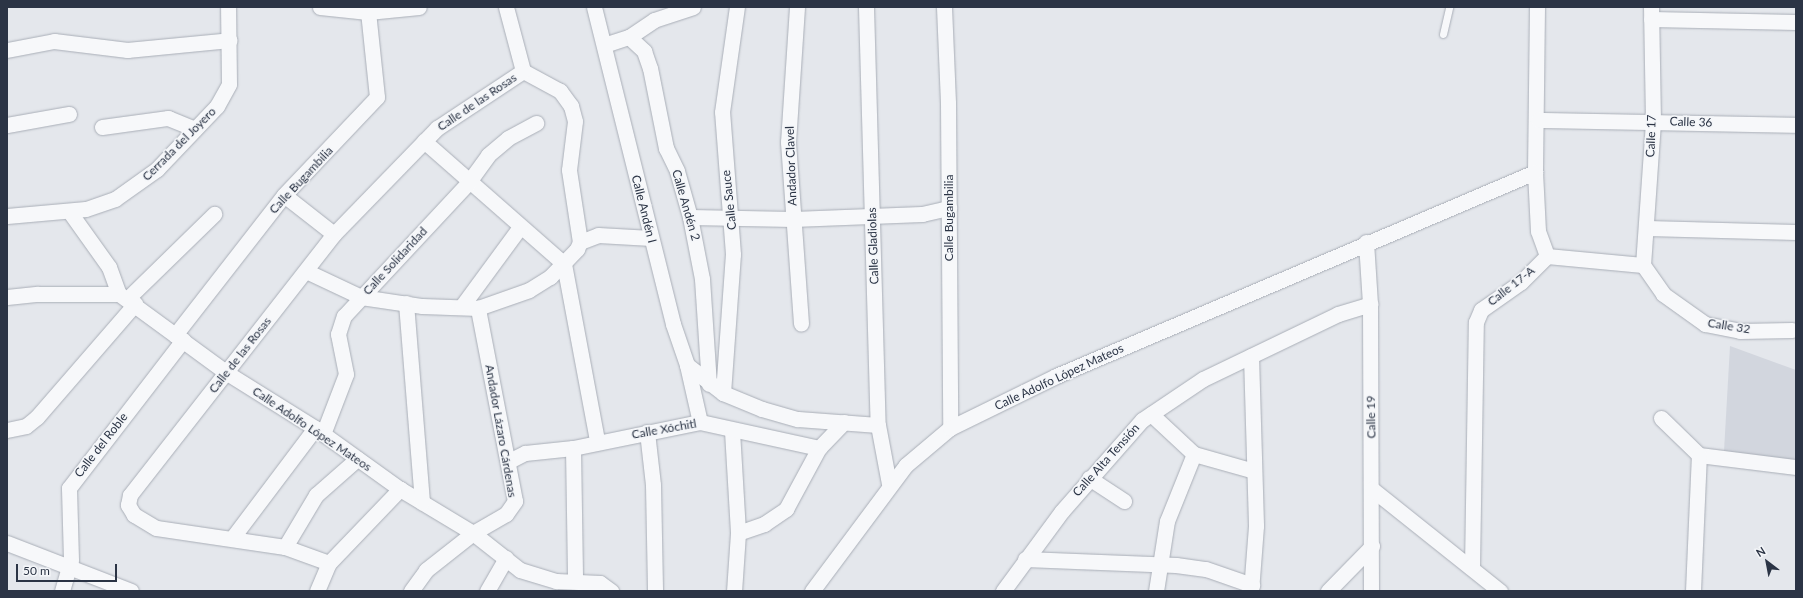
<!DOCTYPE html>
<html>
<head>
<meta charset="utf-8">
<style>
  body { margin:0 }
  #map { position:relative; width:1803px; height:598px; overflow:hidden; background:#e4e7ec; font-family:Lato,sans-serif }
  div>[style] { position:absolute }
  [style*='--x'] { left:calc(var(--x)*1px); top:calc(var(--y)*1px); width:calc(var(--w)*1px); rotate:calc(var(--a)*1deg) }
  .built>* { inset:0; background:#d2d6de }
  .roads { filter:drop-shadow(0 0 1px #a9aeb7) drop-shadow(0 0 1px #a9aeb7) }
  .lane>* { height:7px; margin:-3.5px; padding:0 3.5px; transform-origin:3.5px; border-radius:3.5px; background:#f7f8fa }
  .street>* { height:15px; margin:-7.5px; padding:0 7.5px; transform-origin:7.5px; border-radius:7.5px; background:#f7f8fa }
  span { translate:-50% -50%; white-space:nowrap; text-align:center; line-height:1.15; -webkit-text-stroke:3px #f4f6f9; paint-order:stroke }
  .street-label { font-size:12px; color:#2b3445 }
  .frame { position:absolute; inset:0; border:8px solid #2b3445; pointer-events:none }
  .north { position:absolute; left:1747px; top:542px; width:40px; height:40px; -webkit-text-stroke:3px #f4f6f9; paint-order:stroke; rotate:328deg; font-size:11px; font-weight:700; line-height:16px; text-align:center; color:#2b3445 }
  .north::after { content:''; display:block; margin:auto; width:14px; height:18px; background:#2b3445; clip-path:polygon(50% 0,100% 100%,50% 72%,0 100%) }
  .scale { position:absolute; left:16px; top:564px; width:101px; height:18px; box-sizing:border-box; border:2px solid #2b3445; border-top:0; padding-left:5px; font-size:12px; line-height:14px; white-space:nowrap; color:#2b3445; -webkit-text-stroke:3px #f4f6f9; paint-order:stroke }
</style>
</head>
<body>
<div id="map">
  <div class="built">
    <i style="clip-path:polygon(1730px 346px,1796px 370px,1796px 460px,1724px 451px)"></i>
  </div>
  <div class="roads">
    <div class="lane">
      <i style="--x:1443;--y:34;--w:28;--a:-77"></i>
    </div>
    <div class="street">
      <i style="--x:320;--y:7;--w:48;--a:5.9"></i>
      <i style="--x:368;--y:12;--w:51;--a:-5.6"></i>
      <i style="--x:594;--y:7;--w:327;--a:76"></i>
      <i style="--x:673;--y:324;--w:43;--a:71.1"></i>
      <i style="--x:687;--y:365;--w:46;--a:37.9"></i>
      <i style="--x:723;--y:393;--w:42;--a:22.3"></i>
      <i style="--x:762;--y:409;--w:37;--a:16"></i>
      <i style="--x:798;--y:419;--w:80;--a:4.3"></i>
      <i style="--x:797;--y:7;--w:135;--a:93.8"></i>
      <i style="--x:788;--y:142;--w:182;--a:85.9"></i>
      <i style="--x:866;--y:7;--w:418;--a:88.4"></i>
      <i style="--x:878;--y:425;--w:60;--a:79.4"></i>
      <i style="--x:944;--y:7;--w:96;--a:87.6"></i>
      <i style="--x:948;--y:103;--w:325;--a:89.6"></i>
      <i style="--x:1537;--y:7;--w:165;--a:90.7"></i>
      <i style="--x:1535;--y:172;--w:59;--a:87.1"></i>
      <i style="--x:1538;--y:231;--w:27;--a:70"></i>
      <i style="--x:1651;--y:19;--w:145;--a:1.2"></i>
      <i style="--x:629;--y:37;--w:21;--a:43"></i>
      <i style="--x:644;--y:51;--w:18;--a:71"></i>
      <i style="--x:650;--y:68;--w:82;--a:78.7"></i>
      <i style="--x:666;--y:148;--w:25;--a:64"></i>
      <i style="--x:677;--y:171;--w:48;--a:74.2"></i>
      <i style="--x:690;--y:217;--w:63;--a:79"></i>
      <i style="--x:702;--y:279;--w:105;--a:86.2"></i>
      <i style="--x:604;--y:45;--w:26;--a:-18"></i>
      <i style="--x:629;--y:37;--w:30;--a:-34"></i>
      <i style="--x:654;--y:20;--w:41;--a:-18.4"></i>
      <i style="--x:7;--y:50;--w:48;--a:-10.8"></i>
      <i style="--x:54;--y:41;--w:74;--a:7"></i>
      <i style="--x:127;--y:50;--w:103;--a:-5.5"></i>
      <i style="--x:1538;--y:120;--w:258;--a:1.1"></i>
      <i style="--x:7;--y:125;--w:63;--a:-10.1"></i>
      <i style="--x:102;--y:127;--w:67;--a:-7.8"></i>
      <i style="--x:168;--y:118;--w:29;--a:22"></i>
      <i style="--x:424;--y:141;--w:186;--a:41.3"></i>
      <i style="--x:564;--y:264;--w:179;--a:79.4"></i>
      <i style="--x:284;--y:195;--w:63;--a:38"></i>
      <i style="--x:69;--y:211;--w:69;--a:54.5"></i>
      <i style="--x:109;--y:267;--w:29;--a:70"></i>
      <i style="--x:7;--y:216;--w:79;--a:-5.1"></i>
      <i style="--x:86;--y:209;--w:31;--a:-19"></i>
      <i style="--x:115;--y:199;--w:52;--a:-35.5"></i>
      <i style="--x:157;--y:169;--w:87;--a:-46.4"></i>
      <i style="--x:217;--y:106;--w:25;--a:-61"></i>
      <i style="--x:229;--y:84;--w:77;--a:-90.7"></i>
      <i style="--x:690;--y:217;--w:103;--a:1.1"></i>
      <i style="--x:793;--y:219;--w:129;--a:-2.2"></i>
      <i style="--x:922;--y:214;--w:28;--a:-13"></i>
      <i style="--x:1647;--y:228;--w:149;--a:1.5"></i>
      <i style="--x:580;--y:242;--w:19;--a:-21"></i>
      <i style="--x:598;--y:235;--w:53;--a:3.2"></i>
      <i style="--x:1366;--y:242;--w:62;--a:86.3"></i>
      <i style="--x:1370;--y:304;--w:287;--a:89.8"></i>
      <i style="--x:1547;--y:256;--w:96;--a:5.4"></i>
      <i style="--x:1643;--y:265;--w:35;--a:55"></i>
      <i style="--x:1663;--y:294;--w:52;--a:35.5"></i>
      <i style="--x:1705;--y:324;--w:36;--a:11"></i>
      <i style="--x:1740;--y:331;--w:52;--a:-1.1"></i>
      <i style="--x:1643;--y:265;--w:144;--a:-86"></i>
      <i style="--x:1653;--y:121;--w:114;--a:-91"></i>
      <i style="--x:306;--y:271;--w:61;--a:25.3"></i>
      <i style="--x:361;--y:297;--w:62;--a:8.4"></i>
      <i style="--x:422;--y:306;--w:56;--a:2"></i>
      <i style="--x:478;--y:308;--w:54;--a:-19.4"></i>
      <i style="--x:529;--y:290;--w:25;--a:-32"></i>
      <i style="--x:550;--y:277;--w:39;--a:-46"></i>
      <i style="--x:577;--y:249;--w:8;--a:-67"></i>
      <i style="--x:580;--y:242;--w:73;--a:-98.7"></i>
      <i style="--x:569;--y:170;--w:49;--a:-83"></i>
      <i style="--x:575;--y:121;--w:16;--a:-105"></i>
      <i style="--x:571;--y:106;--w:19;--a:-126"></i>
      <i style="--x:560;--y:91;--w:42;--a:-151.6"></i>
      <i style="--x:523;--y:71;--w:66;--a:-104.9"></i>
      <i style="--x:7;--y:297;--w:31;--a:-6"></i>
      <i style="--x:38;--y:294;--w:81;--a:0"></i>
      <i style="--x:119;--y:294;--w:134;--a:36.2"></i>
      <i style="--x:227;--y:373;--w:104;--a:32"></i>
      <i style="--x:315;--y:428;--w:105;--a:35.7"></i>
      <i style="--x:400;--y:489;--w:85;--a:31.1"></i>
      <i style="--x:473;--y:533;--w:60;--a:38.2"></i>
      <i style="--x:520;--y:570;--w:38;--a:17"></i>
      <i style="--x:556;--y:581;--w:44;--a:2.6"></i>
      <i style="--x:600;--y:583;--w:14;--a:36"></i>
      <i style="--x:127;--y:299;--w:122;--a:-44.3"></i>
      <i style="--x:406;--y:303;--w:200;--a:85.4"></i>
      <i style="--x:462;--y:306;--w:98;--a:-53.7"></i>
      <i style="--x:175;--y:335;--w:177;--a:-52.1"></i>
      <i style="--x:284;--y:195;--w:135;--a:-46.5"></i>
      <i style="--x:377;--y:97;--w:85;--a:-96"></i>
      <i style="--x:1251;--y:356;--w:170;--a:88.3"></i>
      <i style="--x:1256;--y:526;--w:65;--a:94.4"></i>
      <i style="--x:687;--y:365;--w:58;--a:77.2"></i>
      <i style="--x:723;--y:393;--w:139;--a:-85.9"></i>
      <i style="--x:733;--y:254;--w:142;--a:-94.4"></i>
      <i style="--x:722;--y:112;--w:106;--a:-81.9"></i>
      <i style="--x:1151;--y:414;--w:59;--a:42.9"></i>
      <i style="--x:1194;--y:454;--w:62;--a:15.8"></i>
      <i style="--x:1661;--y:418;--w:53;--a:44.2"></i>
      <i style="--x:7;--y:430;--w:19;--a:-12"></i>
      <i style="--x:26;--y:426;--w:14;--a:-39"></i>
      <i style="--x:37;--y:417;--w:150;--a:-49.1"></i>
      <i style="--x:732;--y:431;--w:102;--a:86.6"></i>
      <i style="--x:738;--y:533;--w:58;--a:93.9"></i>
      <i style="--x:647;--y:432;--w:53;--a:83.5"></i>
      <i style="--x:653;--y:485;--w:106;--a:88.9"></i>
      <i style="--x:323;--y:434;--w:64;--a:-69"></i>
      <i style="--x:346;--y:374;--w:41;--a:-101.3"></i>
      <i style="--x:338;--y:334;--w:19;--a:-72"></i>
      <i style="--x:344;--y:316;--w:182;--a:-47"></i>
      <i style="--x:468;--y:183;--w:34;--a:-54"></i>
      <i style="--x:488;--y:155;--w:26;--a:-40"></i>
      <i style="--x:508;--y:138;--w:32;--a:-28"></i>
      <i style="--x:573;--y:448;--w:133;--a:89.1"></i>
      <i style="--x:1699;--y:455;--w:98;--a:7.1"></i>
      <i style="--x:509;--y:461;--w:18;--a:-27"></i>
      <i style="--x:525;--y:453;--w:48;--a:-5.9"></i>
      <i style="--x:573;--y:448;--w:130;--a:-11.6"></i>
      <i style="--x:700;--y:422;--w:122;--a:12.3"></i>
      <i style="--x:1089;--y:478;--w:42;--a:33.3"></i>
      <i style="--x:1372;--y:489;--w:164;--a:38.6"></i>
      <i style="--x:738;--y:533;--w:28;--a:-19"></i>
      <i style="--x:764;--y:524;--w:27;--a:-34"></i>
      <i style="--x:786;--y:509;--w:69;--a:-61.6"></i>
      <i style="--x:819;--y:448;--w:36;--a:-46"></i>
      <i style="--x:233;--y:537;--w:136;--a:-53"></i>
      <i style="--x:7;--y:543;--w:133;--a:21.2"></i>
      <i style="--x:285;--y:547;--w:61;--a:-59.2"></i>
      <i style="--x:316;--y:495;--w:55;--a:-41.3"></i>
      <i style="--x:1025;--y:559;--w:151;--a:2.3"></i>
      <i style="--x:1176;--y:565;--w:30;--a:8"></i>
      <i style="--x:1206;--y:569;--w:49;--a:19.2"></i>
      <i style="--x:329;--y:563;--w:47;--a:-160"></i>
      <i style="--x:285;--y:547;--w:130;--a:-171.6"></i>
      <i style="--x:156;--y:528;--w:26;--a:-149"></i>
      <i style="--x:134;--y:515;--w:12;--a:-121"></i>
      <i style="--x:128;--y:505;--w:10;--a:-79"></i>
      <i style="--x:130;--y:495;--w:331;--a:-52"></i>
      <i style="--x:334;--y:234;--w:148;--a:-45.8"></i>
      <i style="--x:437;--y:128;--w:103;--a:-33.5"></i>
      <i style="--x:1472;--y:568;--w:246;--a:-89.1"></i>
      <i style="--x:1476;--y:322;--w:13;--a:-67"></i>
      <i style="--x:1481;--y:310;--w:49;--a:-35"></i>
      <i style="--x:1521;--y:282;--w:37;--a:-45"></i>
      <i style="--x:62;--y:591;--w:32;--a:-74"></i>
      <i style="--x:71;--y:560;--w:72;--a:-91.6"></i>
      <i style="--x:69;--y:488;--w:187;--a:-52.4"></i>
      <i style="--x:317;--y:591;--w:30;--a:-67"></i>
      <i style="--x:329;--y:563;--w:103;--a:-46.2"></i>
      <i style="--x:411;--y:591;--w:26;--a:-54"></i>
      <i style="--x:426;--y:570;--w:60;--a:-38.2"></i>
      <i style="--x:473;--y:533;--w:38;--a:-30"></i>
      <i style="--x:506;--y:514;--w:16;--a:-55"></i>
      <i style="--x:515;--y:501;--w:197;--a:-100.9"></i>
      <i style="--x:487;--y:591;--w:38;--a:-60"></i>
      <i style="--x:812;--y:591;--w:157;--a:-53.3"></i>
      <i style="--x:906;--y:465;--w:57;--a:-40.1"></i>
      <i style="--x:950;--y:428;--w:118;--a:-26.1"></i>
      <i style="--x:1056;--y:376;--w:521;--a:-23.07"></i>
      <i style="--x:1003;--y:591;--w:99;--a:-53.6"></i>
      <i style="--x:1062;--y:511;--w:121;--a:-48.7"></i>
      <i style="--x:1142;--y:420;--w:73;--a:-33.9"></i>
      <i style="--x:1203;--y:379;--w:150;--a:-25.7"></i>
      <i style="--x:1338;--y:314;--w:34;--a:-17"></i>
      <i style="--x:1156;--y:591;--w:71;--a:-81.1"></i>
      <i style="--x:1167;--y:521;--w:72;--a:-68.1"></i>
      <i style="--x:1328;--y:591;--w:63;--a:-45.6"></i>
      <i style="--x:1693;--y:591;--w:136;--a:-87.5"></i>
    </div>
  </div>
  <div class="street-label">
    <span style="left:477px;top:102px;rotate:-34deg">Calle de las Rosas</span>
    <span style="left:1691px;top:122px;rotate:2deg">Calle 36</span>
    <span style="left:1651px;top:136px;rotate:-88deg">Calle 17</span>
    <span style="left:179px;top:144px;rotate:-45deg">Cerrada del Joyero</span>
    <span style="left:791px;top:166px;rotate:-92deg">Andador Clavel</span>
    <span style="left:301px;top:180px;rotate:-47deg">Calle Bugambilia</span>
    <span style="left:729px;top:200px;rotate:-96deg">Calle Sauce</span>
    <span style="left:686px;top:205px;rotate:74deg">Calle Andén 2</span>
    <span style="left:644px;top:209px;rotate:76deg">Calle Andén I</span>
    <span style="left:949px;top:218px;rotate:-90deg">Calle Bugambilia</span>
    <span style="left:873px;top:246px;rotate:-92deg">Calle Gladiolas</span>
    <span style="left:395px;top:261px;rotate:-47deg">Calle Solidaridad</span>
    <span style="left:1511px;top:286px;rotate:-38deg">Calle 17-A</span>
    <span style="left:1729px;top:326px;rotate:9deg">Calle 32</span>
    <span style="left:240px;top:355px;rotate:-52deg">Calle de las Rosas</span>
    <span style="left:1059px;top:377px;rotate:-25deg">Calle Adolfo López Mateos</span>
    <span style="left:1371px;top:417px;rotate:-91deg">Calle 19</span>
    <span style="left:312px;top:429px;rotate:34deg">Calle Adolfo López Mateos</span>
    <span style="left:664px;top:429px;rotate:-10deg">Calle Xóchitl</span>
    <span style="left:501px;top:431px;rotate:80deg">Andador Lázaro Cárdenas</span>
    <span style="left:101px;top:445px;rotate:-52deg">Calle del Roble</span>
    <span style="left:1106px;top:460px;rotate:-48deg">Calle Alta Tensión</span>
  </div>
  <div class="frame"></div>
  <div class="north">N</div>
  <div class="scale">50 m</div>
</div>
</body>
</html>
